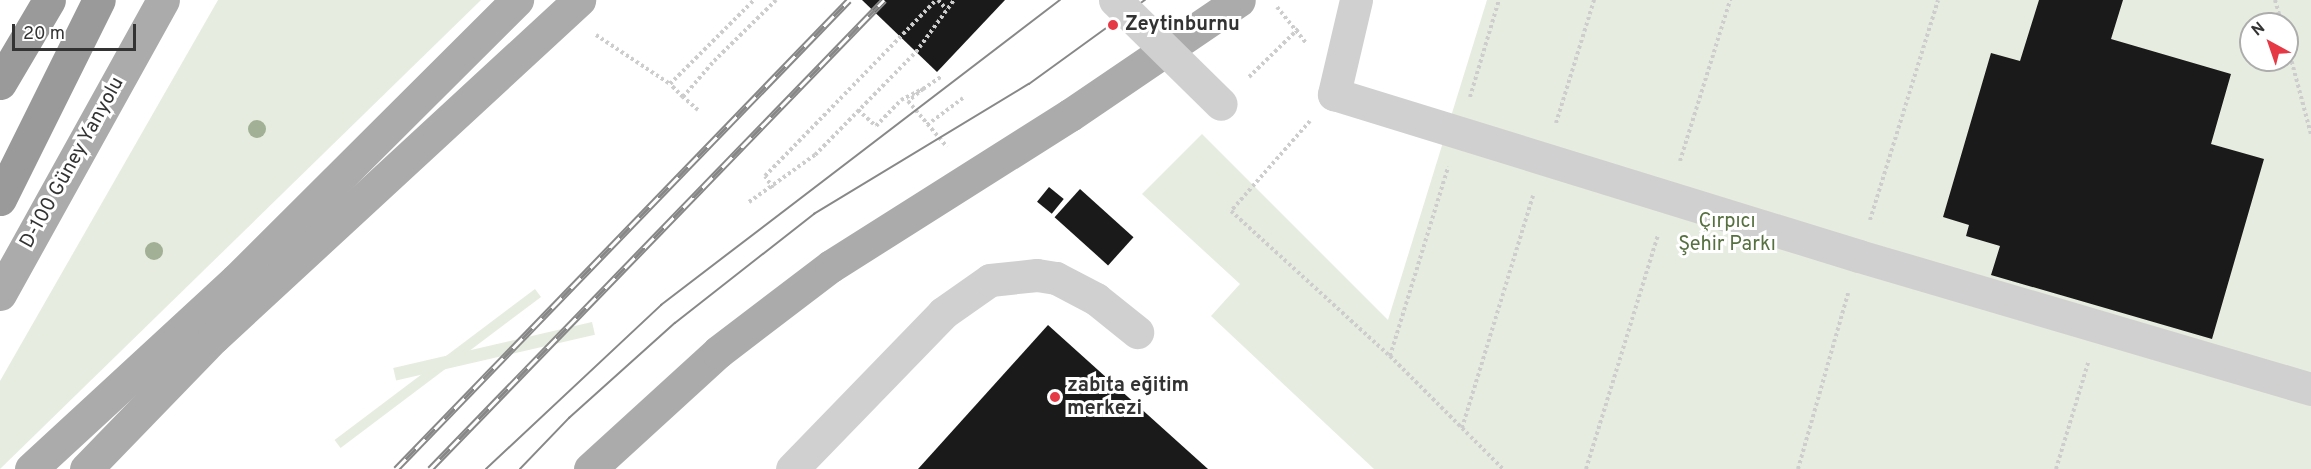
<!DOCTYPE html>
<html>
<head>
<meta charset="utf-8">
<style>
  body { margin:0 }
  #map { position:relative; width:2311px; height:469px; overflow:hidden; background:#fff; font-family:Overpass,sans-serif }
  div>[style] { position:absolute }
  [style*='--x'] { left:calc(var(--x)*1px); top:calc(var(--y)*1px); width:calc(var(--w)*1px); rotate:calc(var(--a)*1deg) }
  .green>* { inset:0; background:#e6ecdf; transform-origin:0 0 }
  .building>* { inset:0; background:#1a1a1a; transform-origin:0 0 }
  .path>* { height:4px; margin-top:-2px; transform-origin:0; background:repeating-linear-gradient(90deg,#cdcdcd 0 3px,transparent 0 6px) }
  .minor>* { height:33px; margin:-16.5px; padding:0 16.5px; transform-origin:16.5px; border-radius:16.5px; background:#d0d0d0 }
  .major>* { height:33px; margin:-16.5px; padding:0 16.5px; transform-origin:16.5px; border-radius:16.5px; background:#ababab }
  .highway>* { height:33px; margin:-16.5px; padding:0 16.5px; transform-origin:16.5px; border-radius:16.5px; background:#9a9a9a }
  .tram>* { height:1.5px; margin:-0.75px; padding:0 0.75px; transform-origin:0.75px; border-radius:0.75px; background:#888 }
  .rail>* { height:7px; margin-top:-3.5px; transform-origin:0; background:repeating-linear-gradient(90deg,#fff 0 14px,#888 0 28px); box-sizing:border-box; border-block:2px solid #888 }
  .minor-bridge>* { height:33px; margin:-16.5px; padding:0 16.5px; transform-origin:16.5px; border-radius:16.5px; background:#d0d0d0 }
  .trees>* { width:18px; height:18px; margin:-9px; border-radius:50%; background:#a2b095 }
  .dots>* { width:16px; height:16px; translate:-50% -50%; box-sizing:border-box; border:3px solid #fff; border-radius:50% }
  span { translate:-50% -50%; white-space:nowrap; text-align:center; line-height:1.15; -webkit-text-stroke:6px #fff; paint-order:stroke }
  .poi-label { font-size:20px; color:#333; font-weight:700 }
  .left { translate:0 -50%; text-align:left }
  .street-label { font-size:20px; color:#333 }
  .park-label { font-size:20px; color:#56703f }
  .north { position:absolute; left:2239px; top:12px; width:60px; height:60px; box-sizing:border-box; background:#fff; border:2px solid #adadad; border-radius:50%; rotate:320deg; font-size:16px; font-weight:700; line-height:24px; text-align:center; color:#333 }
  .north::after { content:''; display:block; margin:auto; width:21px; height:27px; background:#e63946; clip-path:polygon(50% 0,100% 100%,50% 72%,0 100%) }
  .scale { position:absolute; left:12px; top:24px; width:124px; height:27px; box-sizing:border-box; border:3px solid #333; border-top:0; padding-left:8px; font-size:18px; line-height:21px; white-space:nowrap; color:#333; -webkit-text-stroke:4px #fff; paint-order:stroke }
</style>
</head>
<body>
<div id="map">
  <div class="green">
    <i style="clip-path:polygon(218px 0,481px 0,0 469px,0 381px)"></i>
    <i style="clip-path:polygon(evenodd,1487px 0,2311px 0,2311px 469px,1374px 469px,1211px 316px,1240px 284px,1142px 194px,1202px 134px,1388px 320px,1487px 0,2251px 24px,2287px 24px,2287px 60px,2251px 60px,2251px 24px)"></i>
    <i style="left:535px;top:289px;width:10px;height:251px;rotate:53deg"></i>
    <i style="left:592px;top:322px;width:13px;height:204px;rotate:77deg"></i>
  </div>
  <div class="building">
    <i style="clip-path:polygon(862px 0,1005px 0,937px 72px)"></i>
    <i style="clip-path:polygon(2039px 0,2123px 0,2111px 39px,2231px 74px,2211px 144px,2264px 159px,2212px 339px,1991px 275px,2000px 246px,1966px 236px,1969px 225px,1943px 217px,1991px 53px,2020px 61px)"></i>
    <i style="left:1049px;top:187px;width:19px;height:19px;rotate:39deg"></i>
    <i style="left:1080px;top:189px;width:72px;height:38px;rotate:42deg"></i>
    <i style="clip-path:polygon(1048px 325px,1208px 469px,918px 469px)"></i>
  </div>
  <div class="path">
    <i style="--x:938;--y:0;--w:12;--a:48"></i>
    <i style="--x:2275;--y:0;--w:25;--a:74"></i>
    <i style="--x:1277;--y:7;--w:46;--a:51.1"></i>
    <i style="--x:596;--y:35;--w:89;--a:33.5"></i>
    <i style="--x:2287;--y:44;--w:93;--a:75.1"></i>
    <i style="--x:1249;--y:77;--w:69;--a:-44.4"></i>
    <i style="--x:923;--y:89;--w:22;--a:-34"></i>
    <i style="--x:683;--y:97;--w:18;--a:-135"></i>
    <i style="--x:670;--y:84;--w:119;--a:-45"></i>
    <i style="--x:1470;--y:97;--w:101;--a:-73.4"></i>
    <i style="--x:698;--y:110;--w:20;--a:-139"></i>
    <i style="--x:683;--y:97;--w:48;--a:-49.3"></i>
    <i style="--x:714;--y:61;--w:87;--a:-44.5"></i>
    <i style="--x:858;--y:110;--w:24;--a:42"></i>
    <i style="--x:876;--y:126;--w:36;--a:-46"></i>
    <i style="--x:901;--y:100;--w:25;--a:-27"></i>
    <i style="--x:923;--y:89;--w:19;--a:141"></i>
    <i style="--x:908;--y:101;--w:60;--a:49.7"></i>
    <i style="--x:1310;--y:121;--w:120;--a:131.3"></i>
    <i style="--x:1231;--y:211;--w:215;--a:42.4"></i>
    <i style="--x:1390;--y:356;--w:160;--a:45"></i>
    <i style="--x:1556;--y:123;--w:129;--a:-72.8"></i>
    <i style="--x:927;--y:125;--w:45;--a:-36.9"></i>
    <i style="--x:1680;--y:161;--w:169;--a:-72.7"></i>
    <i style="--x:773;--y:188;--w:14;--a:-124"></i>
    <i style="--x:765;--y:176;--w:245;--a:-45.8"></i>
    <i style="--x:749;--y:202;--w:81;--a:-35.5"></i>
    <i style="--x:815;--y:155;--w:144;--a:-45.6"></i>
    <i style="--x:916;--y:52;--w:64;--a:-53.8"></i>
    <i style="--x:1870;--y:220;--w:230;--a:-72.8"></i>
    <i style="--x:1390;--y:356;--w:198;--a:-72.9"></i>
    <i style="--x:1462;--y:428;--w:243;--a:-73"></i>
    <i style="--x:1586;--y:469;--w:245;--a:-72.9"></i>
    <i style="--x:1798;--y:469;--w:183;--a:-74.1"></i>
    <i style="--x:2056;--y:469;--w:111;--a:-73.2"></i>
  </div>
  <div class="minor">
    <i style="--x:1356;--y:0;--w:97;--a:103.2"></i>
    <i style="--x:1334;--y:94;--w:549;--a:17.15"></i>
    <i style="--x:1859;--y:256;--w:471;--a:16.4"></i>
    <i style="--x:792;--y:469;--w:217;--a:-45.9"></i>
    <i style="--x:943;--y:313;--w:57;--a:-35.1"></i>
    <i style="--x:990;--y:280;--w:47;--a:-6.1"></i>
    <i style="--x:1037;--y:275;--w:19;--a:9"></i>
    <i style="--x:1056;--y:278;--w:45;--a:27.7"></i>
    <i style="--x:1096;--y:299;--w:53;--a:38.8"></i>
  </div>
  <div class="major">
    <i style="--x:0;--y:294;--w:336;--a:-61"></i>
    <i style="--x:31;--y:469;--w:279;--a:-42.7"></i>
    <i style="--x:236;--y:280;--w:397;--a:-44.9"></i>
    <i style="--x:86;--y:469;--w:184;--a:-45.9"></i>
    <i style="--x:214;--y:337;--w:497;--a:-42.7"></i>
    <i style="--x:590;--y:469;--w:173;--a:-42.4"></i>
    <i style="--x:718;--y:352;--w:142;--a:-37.3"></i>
    <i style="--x:831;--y:266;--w:283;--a:-32.3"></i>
    <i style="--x:1070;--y:115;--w:204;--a:-34.2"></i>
  </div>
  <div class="highway">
    <i style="--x:0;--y:83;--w:96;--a:-59.4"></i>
    <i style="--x:0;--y:199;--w:222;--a:-63.6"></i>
  </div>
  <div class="tram">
    <i style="--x:486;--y:469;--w:240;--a:-43.1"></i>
    <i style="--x:661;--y:305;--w:502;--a:-37.39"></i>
    <i style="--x:520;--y:469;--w:71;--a:-46.1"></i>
    <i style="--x:569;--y:418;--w:142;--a:-41.9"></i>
    <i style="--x:675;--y:323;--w:177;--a:-38.1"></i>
    <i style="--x:814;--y:214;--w:251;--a:-31.2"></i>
    <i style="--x:1029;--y:84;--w:143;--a:-35.9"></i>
  </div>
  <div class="rail">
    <i style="--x:396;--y:469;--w:652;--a:-45.99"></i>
    <i style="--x:430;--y:469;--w:653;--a:-45.93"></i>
  </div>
  <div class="minor-bridge">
    <i style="--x:1115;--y:0;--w:148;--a:44.5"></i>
  </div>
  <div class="trees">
    <i style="left:257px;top:129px"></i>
    <i style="left:154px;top:251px"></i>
  </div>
  <div class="dots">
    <i style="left:1113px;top:25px;background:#e63946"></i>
    <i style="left:1055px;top:397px;background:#e63946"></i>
  </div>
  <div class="poi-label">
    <span class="left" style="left:1125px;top:25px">Zeytinburnu</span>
    <span class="left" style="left:1067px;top:398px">zabıta eğitim<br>merkezi</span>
  </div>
  <div class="street-label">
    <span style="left:73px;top:163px;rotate:-61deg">D-100 Güney Yanyolu</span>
  </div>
  <div class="park-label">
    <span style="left:1727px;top:234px">Çırpıcı<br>Şehir Parkı</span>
  </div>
  <div class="north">N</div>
  <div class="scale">20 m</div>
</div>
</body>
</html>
